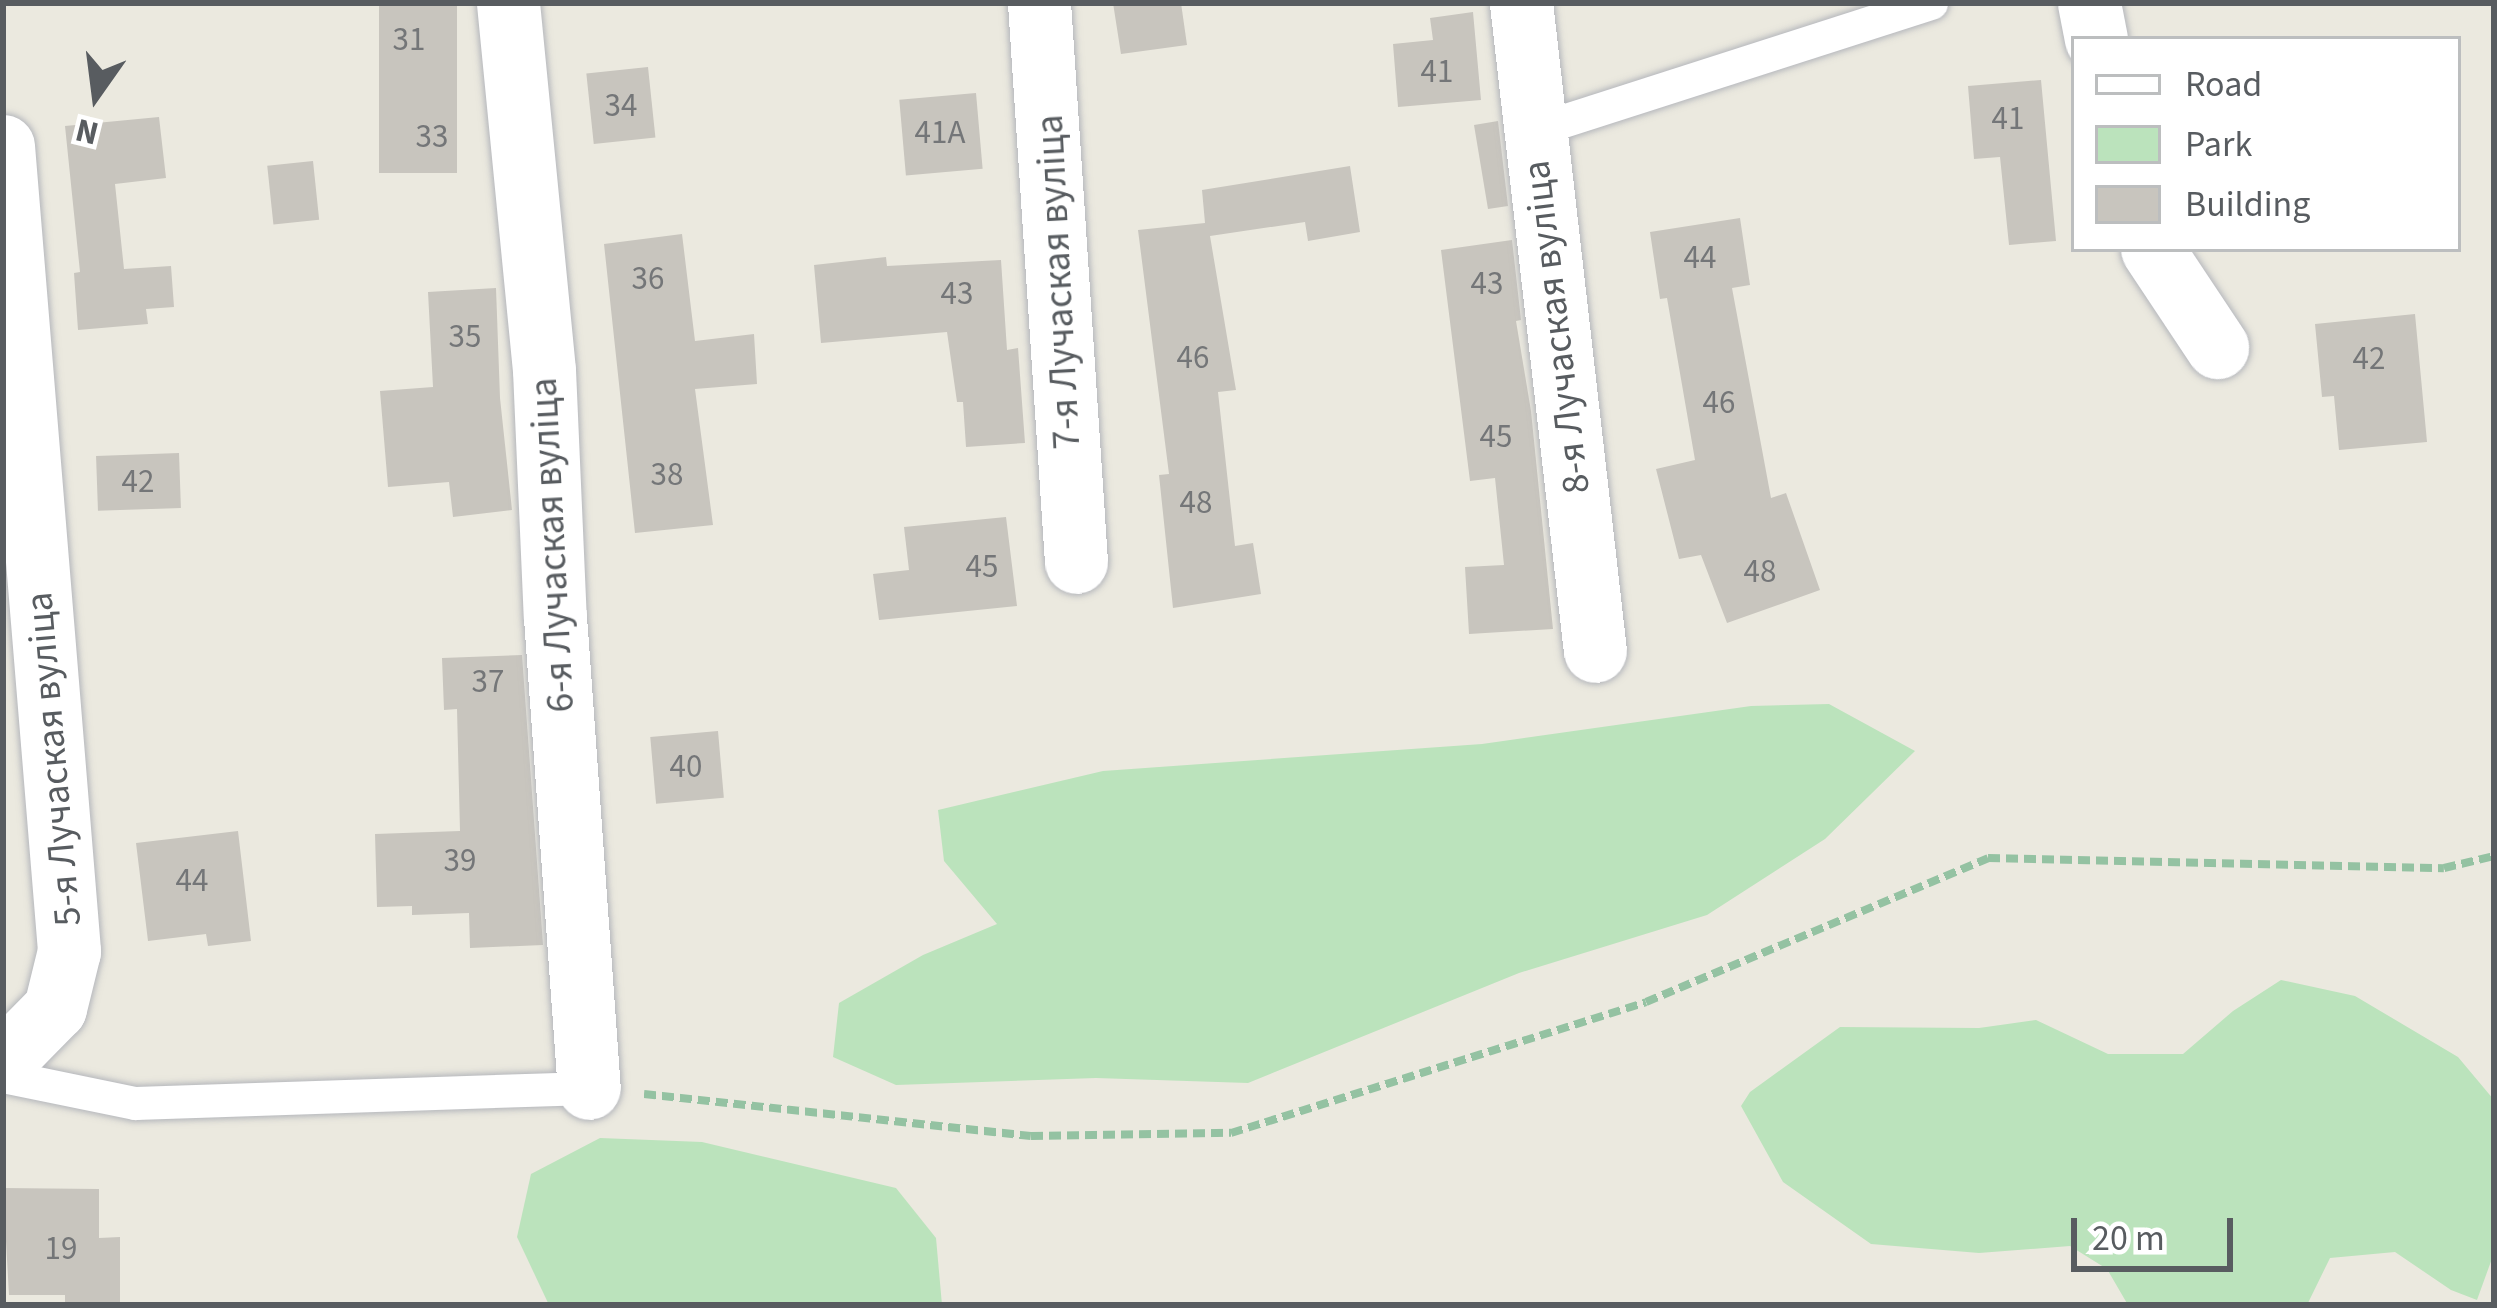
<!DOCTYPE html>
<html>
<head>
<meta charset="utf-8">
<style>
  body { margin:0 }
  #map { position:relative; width:2497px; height:1308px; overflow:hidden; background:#ebe9df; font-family:"Source Sans 3",sans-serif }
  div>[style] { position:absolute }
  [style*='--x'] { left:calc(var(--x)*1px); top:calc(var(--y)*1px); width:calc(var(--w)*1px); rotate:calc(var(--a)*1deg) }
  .green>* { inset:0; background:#bbe3bc }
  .building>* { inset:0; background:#c8c5be; transform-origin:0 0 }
  .path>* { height:8px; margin-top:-4px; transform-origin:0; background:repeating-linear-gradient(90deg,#94c2a2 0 12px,transparent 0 18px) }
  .roads { filter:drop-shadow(0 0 3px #b5b7bc) drop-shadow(0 0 3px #b5b7bc) }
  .service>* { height:33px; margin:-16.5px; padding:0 16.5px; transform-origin:16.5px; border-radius:16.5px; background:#fff }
  .minor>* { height:63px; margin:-31.5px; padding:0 31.5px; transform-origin:31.5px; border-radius:31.5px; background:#fff }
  span { translate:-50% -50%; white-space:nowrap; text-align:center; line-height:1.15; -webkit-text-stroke:12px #fff; paint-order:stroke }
  .number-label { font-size:33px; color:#747678 }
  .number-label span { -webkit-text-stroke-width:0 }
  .street-label { font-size:39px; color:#585c60 }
  .frame { position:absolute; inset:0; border:6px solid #585c60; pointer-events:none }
  .legend { position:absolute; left:2071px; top:36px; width:390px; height:216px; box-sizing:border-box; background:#fff; border:3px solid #bcbebf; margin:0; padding:15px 21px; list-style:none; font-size:36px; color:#585c60 }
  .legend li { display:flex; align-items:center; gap:24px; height:60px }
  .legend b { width:60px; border:3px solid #bcbebf }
  .north { position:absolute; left:36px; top:36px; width:120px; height:120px; -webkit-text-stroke:9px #fff; paint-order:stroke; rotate:194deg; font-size:33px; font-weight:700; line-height:48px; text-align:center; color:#585c60 }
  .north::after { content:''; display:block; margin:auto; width:42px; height:54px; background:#585c60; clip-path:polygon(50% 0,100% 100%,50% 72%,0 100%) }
  .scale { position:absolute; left:2071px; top:1218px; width:162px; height:54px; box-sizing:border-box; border:6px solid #585c60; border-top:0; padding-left:15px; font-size:36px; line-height:42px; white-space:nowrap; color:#585c60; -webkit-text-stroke:9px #fff; paint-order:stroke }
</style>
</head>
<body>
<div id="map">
  <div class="green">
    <i style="clip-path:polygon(1829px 704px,1915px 751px,1825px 839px,1707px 915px,1519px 973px,1248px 1083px,1096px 1078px,896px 1085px,833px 1057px,839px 1003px,923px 955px,997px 924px,944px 861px,938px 810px,1103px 771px,1482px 744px,1751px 706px)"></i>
    <i style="clip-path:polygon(2281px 980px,2355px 996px,2458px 1057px,2494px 1100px,2494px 1253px,2477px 1300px,2451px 1290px,2395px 1252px,2330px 1258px,2307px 1305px,2128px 1305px,2107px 1269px,2070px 1246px,1979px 1253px,1871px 1244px,1783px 1182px,1741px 1106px,1750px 1092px,1840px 1027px,1979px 1028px,2036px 1020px,2108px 1054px,2183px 1054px,2233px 1011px)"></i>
    <i style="clip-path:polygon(600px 1138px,702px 1142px,896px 1188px,936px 1238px,942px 1305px,549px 1305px,517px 1237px,531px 1174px)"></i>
  </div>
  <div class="building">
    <i style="left:379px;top:3px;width:78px;height:170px"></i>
    <i style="clip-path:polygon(1113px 3px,1181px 3px,1187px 45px,1121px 54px)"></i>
    <i style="clip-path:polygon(1473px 12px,1481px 100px,1398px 107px,1393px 44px,1433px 40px,1430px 18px)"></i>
    <i style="left:648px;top:67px;width:71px;height:62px;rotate:84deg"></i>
    <i style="clip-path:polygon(2041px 80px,2056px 241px,2009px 245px,2000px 157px,1974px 159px,1968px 86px)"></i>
    <i style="left:976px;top:93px;width:76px;height:77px;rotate:85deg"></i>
    <i style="clip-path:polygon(159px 117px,166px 178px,115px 184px,124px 269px,171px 266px,174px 307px,146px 309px,148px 324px,78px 330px,74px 273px,80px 272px,65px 126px)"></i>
    <i style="clip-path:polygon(1498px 121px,1508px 206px,1488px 209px,1474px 125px)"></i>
    <i style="left:313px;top:161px;width:59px;height:46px;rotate:84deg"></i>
    <i style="clip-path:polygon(1350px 166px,1360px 232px,1308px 241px,1305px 222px,1210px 236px,1236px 390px,1218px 392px,1235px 546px,1253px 543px,1261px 594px,1173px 608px,1159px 475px,1169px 474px,1138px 230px,1205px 223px,1202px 190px)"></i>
    <i style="clip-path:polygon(1740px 218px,1750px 285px,1732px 288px,1771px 498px,1786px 493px,1820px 590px,1727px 623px,1701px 555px,1679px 559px,1656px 469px,1695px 460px,1667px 298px,1660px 299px,1650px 232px)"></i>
    <i style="clip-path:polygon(682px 234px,695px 341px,754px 334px,757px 384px,695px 389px,713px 525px,635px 533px,604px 244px)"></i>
    <i style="clip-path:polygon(1512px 240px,1521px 320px,1516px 321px,1531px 411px,1553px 629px,1469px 634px,1465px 567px,1504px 565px,1495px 478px,1470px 481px,1441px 250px)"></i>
    <i style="clip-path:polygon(886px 257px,887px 266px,1001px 260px,1007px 350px,1018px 348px,1025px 443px,966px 447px,963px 402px,957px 402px,947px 332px,821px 343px,814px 265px)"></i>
    <i style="clip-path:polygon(496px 288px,500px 398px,512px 510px,453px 517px,449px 482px,388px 487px,380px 391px,433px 387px,428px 292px)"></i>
    <i style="clip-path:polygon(2415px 314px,2427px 442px,2339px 450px,2334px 396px,2322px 397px,2315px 324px)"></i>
    <i style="left:179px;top:453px;width:55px;height:83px;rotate:88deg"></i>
    <i style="clip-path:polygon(1006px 517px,1017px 606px,879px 620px,873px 574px,909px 570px,904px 527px)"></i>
    <i style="clip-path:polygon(522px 655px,543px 945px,470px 948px,469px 913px,412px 915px,412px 906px,377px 907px,375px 834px,460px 831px,457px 709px,444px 710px,442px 658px)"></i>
    <i style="left:718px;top:731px;width:67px;height:68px;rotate:85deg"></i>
    <i style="clip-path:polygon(238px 831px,251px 941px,208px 946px,206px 934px,148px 941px,136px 843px)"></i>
    <i style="clip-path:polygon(3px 1188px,99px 1189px,99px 1238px,120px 1237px,120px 1305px,65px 1305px,65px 1295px,9px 1295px)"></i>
  </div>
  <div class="path">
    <i style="--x:644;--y:1094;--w:389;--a:6.2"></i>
    <i style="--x:1031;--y:1136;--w:200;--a:-0.9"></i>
    <i style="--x:1231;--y:1133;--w:435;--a:-17.5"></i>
    <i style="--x:1646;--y:1002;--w:371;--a:-22.8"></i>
    <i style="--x:1988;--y:858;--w:456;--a:1.3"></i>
    <i style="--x:2444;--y:868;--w:51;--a:-13.5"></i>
  </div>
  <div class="roads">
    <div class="service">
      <i style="--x:1535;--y:130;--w:416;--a:-17.8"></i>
      <i style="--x:3;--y:1076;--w:135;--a:11.6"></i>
      <i style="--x:135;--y:1103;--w:454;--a:-1.9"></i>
    </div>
    <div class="minor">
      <i style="--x:508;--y:3;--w:369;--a:84.4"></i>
      <i style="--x:544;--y:370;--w:247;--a:87.5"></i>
      <i style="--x:555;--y:617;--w:472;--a:85.9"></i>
      <i style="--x:1039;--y:3;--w:560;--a:86.21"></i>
      <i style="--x:1521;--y:3;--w:652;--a:83.49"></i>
      <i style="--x:2089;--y:3;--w:37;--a:79"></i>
      <i style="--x:3;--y:146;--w:808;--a:85.31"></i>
      <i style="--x:69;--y:951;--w:59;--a:103.8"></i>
      <i style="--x:55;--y:1008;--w:74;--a:134.5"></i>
      <i style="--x:2152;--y:249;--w:118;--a:56.4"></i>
    </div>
  </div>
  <div class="number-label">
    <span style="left:409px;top:40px">31</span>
    <span style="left:1437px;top:72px">41</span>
    <span style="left:621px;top:106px">34</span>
    <span style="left:2008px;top:119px">41</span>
    <span style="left:940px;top:133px">41А</span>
    <span style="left:432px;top:137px">33</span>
    <span style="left:1700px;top:258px">44</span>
    <span style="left:648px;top:279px">36</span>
    <span style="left:1487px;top:284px">43</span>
    <span style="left:957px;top:294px">43</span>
    <span style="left:465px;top:337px">35</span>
    <span style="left:1193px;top:358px">46</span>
    <span style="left:2369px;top:359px">42</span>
    <span style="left:1719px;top:403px">46</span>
    <span style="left:1496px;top:437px">45</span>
    <span style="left:667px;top:475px">38</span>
    <span style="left:138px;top:482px">42</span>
    <span style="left:1196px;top:503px">48</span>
    <span style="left:982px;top:567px">45</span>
    <span style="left:1760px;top:572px">48</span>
    <span style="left:488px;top:682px">37</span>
    <span style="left:686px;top:767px">40</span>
    <span style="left:460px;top:861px">39</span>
    <span style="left:192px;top:881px">44</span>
    <span style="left:61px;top:1249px">19</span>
  </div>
  <div class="street-label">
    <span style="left:1059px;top:282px;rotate:-93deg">7-я Лучаская вуліца</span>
    <span style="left:1557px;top:327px;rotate:-97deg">8-я Лучаская вуліца</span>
    <span style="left:553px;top:545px;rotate:-93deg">6-я Лучаская вуліца</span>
    <span style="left:54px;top:759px;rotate:-95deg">5-я Лучаская вуліца</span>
  </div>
  <div class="frame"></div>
  <ul class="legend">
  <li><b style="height:15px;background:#fff"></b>Road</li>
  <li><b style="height:33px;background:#bbe3bc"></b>Park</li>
  <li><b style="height:33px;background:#c8c5be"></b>Building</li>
  </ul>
  <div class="north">N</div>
  <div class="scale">20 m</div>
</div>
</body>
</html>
